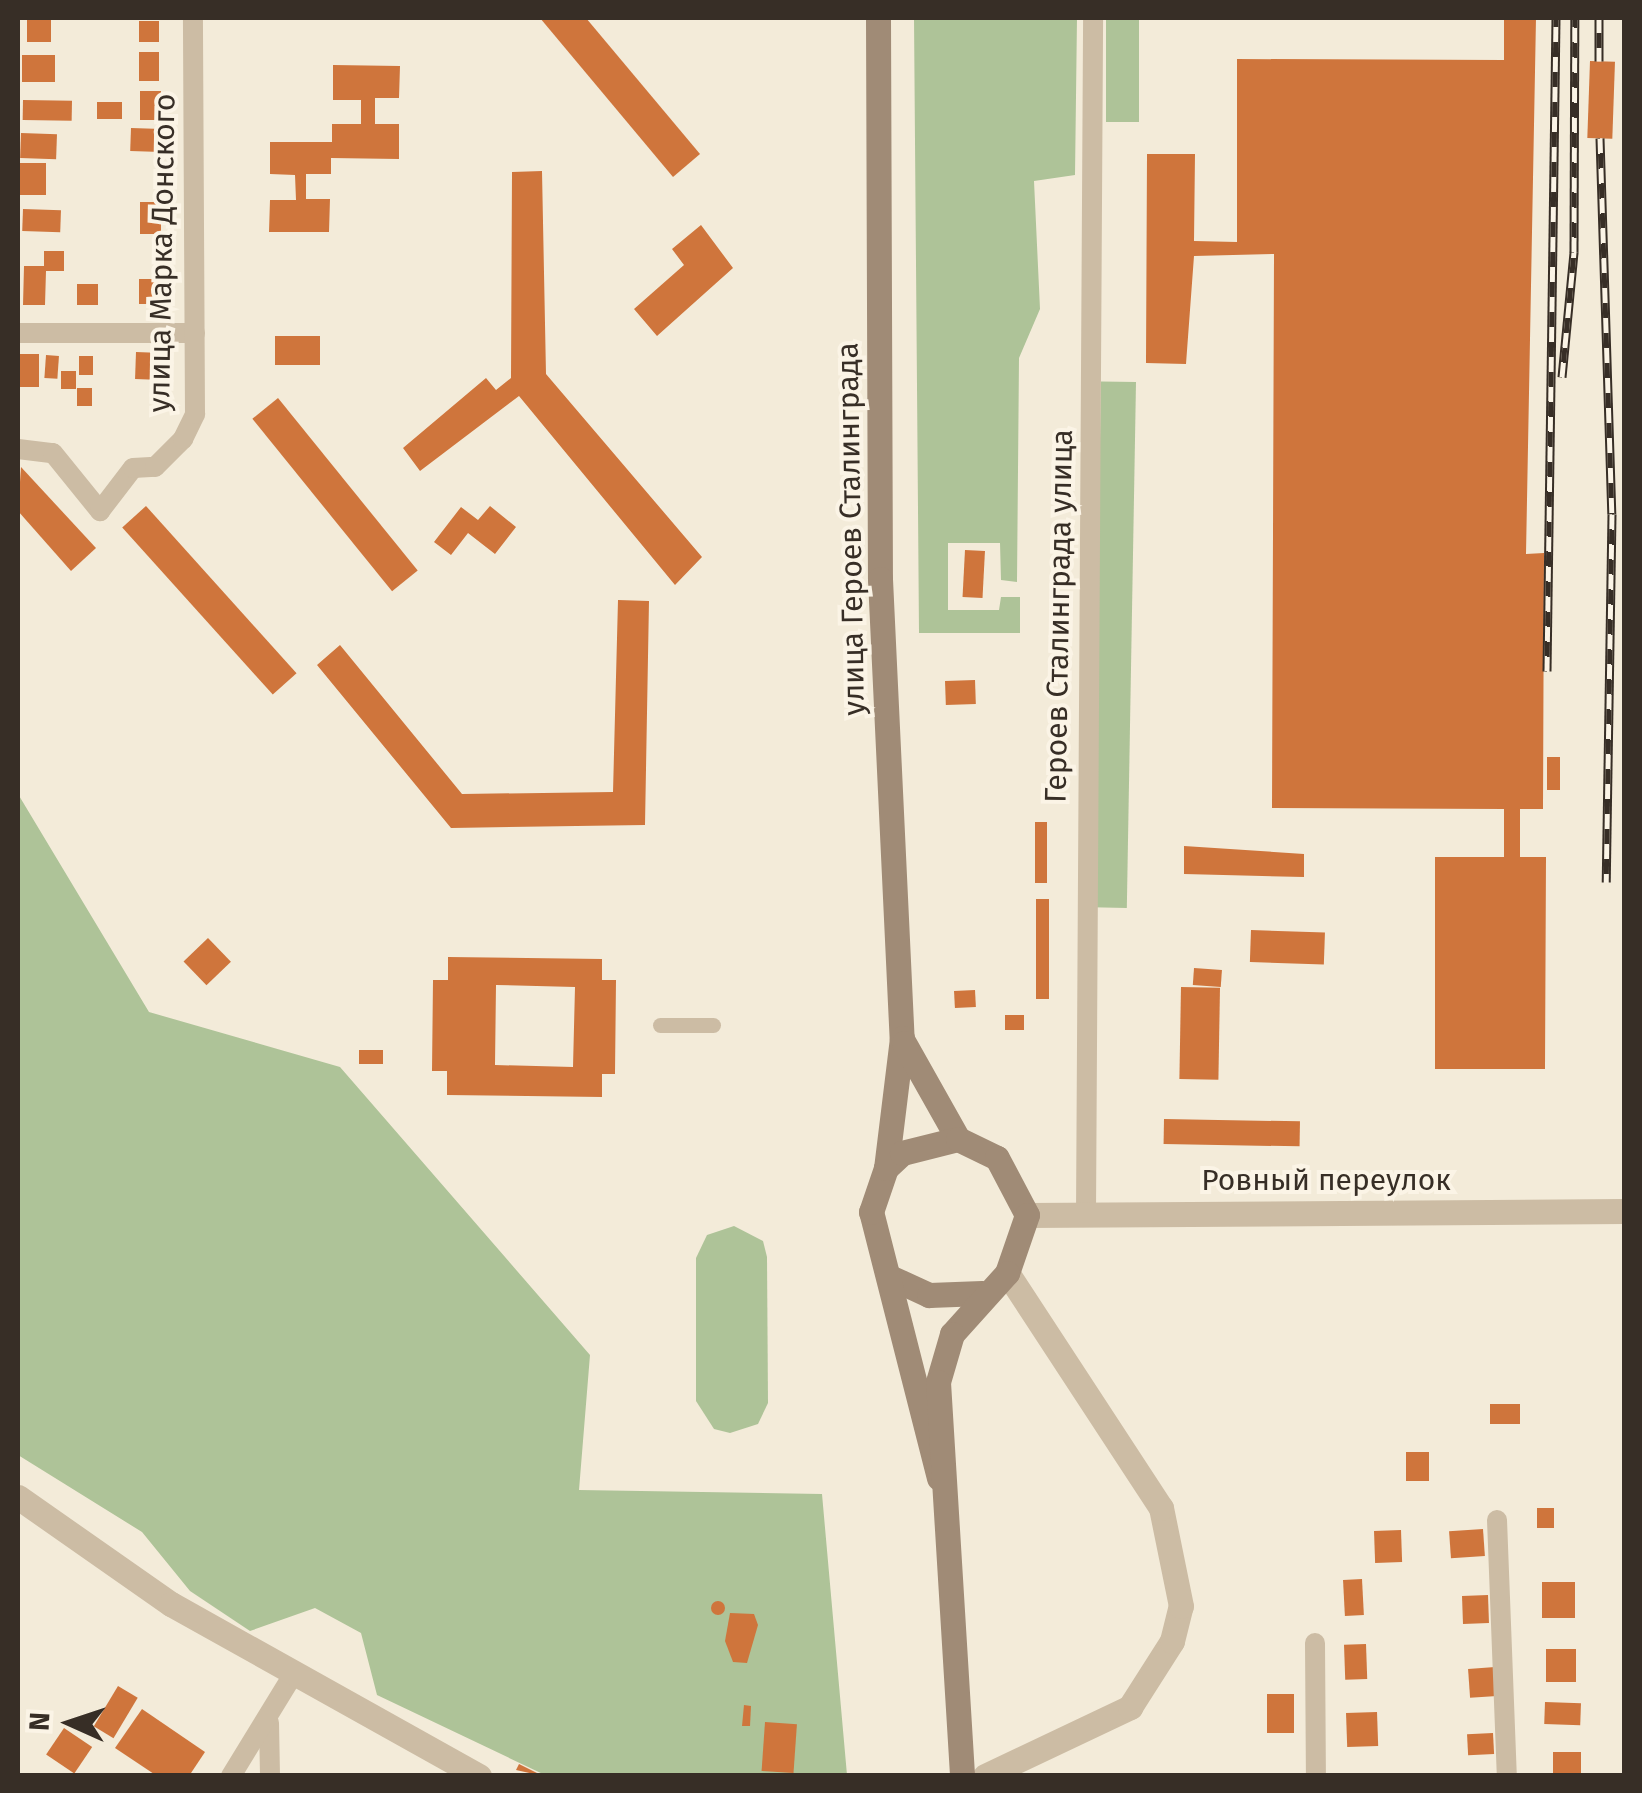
<!DOCTYPE html>
<html>
<head>
<meta charset="utf-8">
<style>
  body { margin:0 }
  #map { position:relative; width:1642px; height:1793px; overflow:hidden; background:#f3ebd9; font-family:"Fira Sans",sans-serif }
  div>[style] { position:absolute }
  [style*='--x'] { left:calc(var(--x)*1px); top:calc(var(--y)*1px); width:calc(var(--w)*1px); rotate:calc(var(--a)*1deg) }
  .green>* { inset:0; background:#aec398; transform-origin:0 0 }
  .building>* { inset:0; background:#cf753c; transform-origin:0 0 }
  .round { border-radius:50% }
  .pedestrian>* { height:15px; margin:-7.5px; padding:0 7.5px; transform-origin:7.5px; border-radius:7.5px; background:#ccbca4 }
  .minor>* { height:20px; margin:-10px; padding:0 10px; transform-origin:10px; border-radius:10px; background:#ccbca4 }
  .tertiary>* { height:25px; margin:-12.5px; padding:0 12.5px; transform-origin:12.5px; border-radius:12.5px; background:#ccbca4 }
  .secondary>* { height:25px; margin:-12.5px; padding:0 12.5px; transform-origin:12.5px; border-radius:12.5px; background:#a08b76 }
  .rail>* { height:9px; margin-top:-4.5px; transform-origin:0; background:repeating-linear-gradient(90deg,#fbf4e6 0 15px,#372e26 0 30px); box-sizing:border-box; border-block:2px solid #372e26 }
  span { translate:-50% -50%; white-space:nowrap; text-align:center; line-height:1.15; -webkit-text-stroke:8px #fbf4e6; paint-order:stroke }
  .street-label { font-size:30px; color:#372e26 }
  .frame { position:absolute; inset:0; border:20px solid #372e26; pointer-events:none }
  .north { position:absolute; left:20px; top:1673px; width:100px; height:100px; -webkit-text-stroke:8px #fbf4e6; paint-order:stroke; rotate:273deg; font-size:28px; font-weight:700; line-height:40px; text-align:center; color:#372e26 }
  .north::after { content:''; display:block; margin:auto; width:35px; height:45px; background:#372e26; clip-path:polygon(50% 0,100% 100%,50% 72%,0 100%) }
</style>
</head>
<body>
<div id="map">
  <div class="green">
    <i style="clip-path:polygon(914px 18px,1077px 18px,1075px 175px,1034px 181px,1040px 309px,1019px 358px,1017px 582px,1001px 580px,1000px 543px,948px 543px,948px 610px,999px 610px,1001px 597px,1020px 597px,1020px 633px,919px 633px)"></i>
    <i style="left:1106px;top:18px;width:33px;height:104px"></i>
    <i style="left:1136px;top:382px;width:526px;height:35px;rotate:91deg"></i>
    <i style="clip-path:polygon(18px 794px,149px 1012px,340px 1067px,590px 1355px,579px 1490px,822px 1494px,847px 1775px,545px 1775px,377px 1695px,361px 1633px,315px 1608px,250px 1631px,190px 1591px,142px 1532px,18px 1455px)"></i>
    <i style="clip-path:polygon(734px 1226px,763px 1241px,767px 1257px,768px 1403px,758px 1424px,730px 1433px,714px 1429px,696px 1401px,696px 1258px,707px 1235px)"></i>
  </div>
  <div class="building">
    <i style="left:27px;top:18px;width:24px;height:24px"></i>
    <i style="clip-path:polygon(540px 18px,586px 18px,700px 154px,673px 177px)"></i>
    <i style="clip-path:polygon(1504px 18px,1536px 18px,1526px 554px,1544px 553px,1543px 809px,1520px 809px,1520px 857px,1546px 857px,1545px 1069px,1435px 1069px,1435px 857px,1504px 857px,1504px 809px,1272px 808px,1274px 254px,1194px 256px,1186px 364px,1146px 363px,1147px 154px,1195px 154px,1194px 241px,1237px 242px,1237px 59px,1504px 60px)"></i>
    <i style="left:139px;top:21px;width:20px;height:21px"></i>
    <i style="left:139px;top:52px;width:20px;height:29px"></i>
    <i style="left:22px;top:55px;width:33px;height:27px"></i>
    <i style="left:1590px;top:61px;width:25px;height:77px;rotate:2deg"></i>
    <i style="clip-path:polygon(333px 65px,400px 66px,399px 98px,375px 98px,375px 124px,399px 124px,399px 159px,331px 158px,331px 174px,306px 174px,306px 199px,330px 199px,329px 232px,269px 232px,270px 200px,296px 200px,295px 175px,270px 174px,270px 142px,332px 142px,332px 124px,361px 124px,361px 100px,333px 100px)"></i>
    <i style="left:140px;top:91px;width:21px;height:29px"></i>
    <i style="left:23px;top:100px;width:49px;height:20px;rotate:1deg"></i>
    <i style="left:97px;top:102px;width:25px;height:17px"></i>
    <i style="left:131px;top:128px;width:31px;height:23px;rotate:2deg"></i>
    <i style="left:21px;top:133px;width:36px;height:25px;rotate:2deg"></i>
    <i style="left:20px;top:163px;width:26px;height:32px"></i>
    <i style="clip-path:polygon(542px 171px,546px 374px,702px 557px,675px 585px,519px 396px,420px 471px,403px 448px,486px 378px,496px 390px,511px 378px,512px 172px)"></i>
    <i style="left:140px;top:202px;width:21px;height:32px"></i>
    <i style="left:23px;top:209px;width:38px;height:22px;rotate:2deg"></i>
    <i style="clip-path:polygon(701px 225px,733px 268px,657px 336px,634px 309px,684px 265px,672px 249px)"></i>
    <i style="clip-path:polygon(44px 251px,64px 251px,64px 271px,46px 271px,45px 305px,23px 305px,24px 266px,44px 266px)"></i>
    <i style="left:139px;top:279px;width:21px;height:25px"></i>
    <i style="left:77px;top:284px;width:21px;height:21px"></i>
    <i style="left:275px;top:336px;width:45px;height:29px"></i>
    <i style="left:136px;top:352px;width:26px;height:27px;rotate:2deg"></i>
    <i style="left:18px;top:354px;width:21px;height:33px"></i>
    <i style="left:46px;top:355px;width:13px;height:23px;rotate:4deg"></i>
    <i style="left:79px;top:356px;width:14px;height:19px"></i>
    <i style="left:61px;top:371px;width:15px;height:18px"></i>
    <i style="left:77px;top:388px;width:15px;height:18px"></i>
    <i style="left:278px;top:398px;width:222px;height:33px;rotate:51deg"></i>
    <i style="clip-path:polygon(21px 467px,96px 548px,71px 571px,18px 511px)"></i>
    <i style="left:146px;top:506px;width:225px;height:32px;rotate:48deg"></i>
    <i style="clip-path:polygon(490px 506px,516px 527px,495px 554px,468px 533px,451px 555px,434px 542px,461px 507px,478px 520px)"></i>
    <i style="left:965px;top:550px;width:20px;height:47px;rotate:3deg"></i>
    <i style="clip-path:polygon(618px 600px,649px 601px,645px 825px,451px 828px,317px 665px,340px 645px,462px 794px,613px 792px)"></i>
    <i style="left:975px;top:680px;width:24px;height:30px;rotate:88deg"></i>
    <i style="left:1547px;top:757px;width:13px;height:33px"></i>
    <i style="left:1035px;top:822px;width:12px;height:61px"></i>
    <i style="clip-path:polygon(1184px 846px,1304px 854px,1304px 877px,1184px 874px)"></i>
    <i style="left:1036px;top:899px;width:13px;height:100px"></i>
    <i style="left:1251px;top:930px;width:74px;height:32px;rotate:2deg"></i>
    <i style="left:208px;top:938px;width:33px;height:34px;rotate:46deg"></i>
    <i style="clip-path:polygon(evenodd,448px 957px,602px 959px,602px 980px,616px 980px,615px 1074px,602px 1074px,602px 1097px,447px 1095px,447px 1071px,432px 1071px,433px 980px,448px 980px,448px 957px,496px 985px,575px 987px,573px 1067px,495px 1065px,496px 985px)"></i>
    <i style="left:1194px;top:968px;width:28px;height:17px;rotate:4deg"></i>
    <i style="left:1181px;top:987px;width:39px;height:92px;rotate:1deg"></i>
    <i style="left:975px;top:990px;width:17px;height:21px;rotate:87deg"></i>
    <i style="left:1005px;top:1015px;width:19px;height:15px"></i>
    <i style="left:359px;top:1050px;width:24px;height:14px"></i>
    <i style="left:1164px;top:1119px;width:136px;height:25px;rotate:1deg"></i>
    <i style="left:1490px;top:1404px;width:30px;height:20px"></i>
    <i style="left:1406px;top:1452px;width:23px;height:29px"></i>
    <i style="left:1537px;top:1508px;width:17px;height:20px"></i>
    <i style="left:1483px;top:1529px;width:27px;height:34px;rotate:86deg"></i>
    <i style="left:1401px;top:1530px;width:32px;height:27px;rotate:88deg"></i>
    <i style="left:1362px;top:1579px;width:36px;height:19px;rotate:87deg"></i>
    <i style="left:1542px;top:1582px;width:33px;height:36px"></i>
    <i style="left:1488px;top:1595px;width:28px;height:26px;rotate:88deg"></i>
    <i class="round" style="left:711px;top:1601px;width:14px;height:14px"></i>
    <i style="clip-path:polygon(730px 1613px,754px 1614px,758px 1625px,747px 1663px,733px 1662px,725px 1641px)"></i>
    <i style="left:1366px;top:1644px;width:35px;height:22px;rotate:88deg"></i>
    <i style="left:1546px;top:1649px;width:30px;height:33px"></i>
    <i style="left:1495px;top:1667px;width:29px;height:27px;rotate:86deg"></i>
    <i style="left:118px;top:1686px;width:23px;height:47px;rotate:31deg"></i>
    <i style="left:1267px;top:1694px;width:27px;height:39px"></i>
    <i style="left:1545px;top:1702px;width:36px;height:22px;rotate:2deg"></i>
    <i style="clip-path:polygon(744px 1705px,751px 1706px,750px 1726px,742px 1726px)"></i>
    <i style="clip-path:polygon(142px 1709px,205px 1752px,189px 1776px,157px 1776px,115px 1748px)"></i>
    <i style="left:1377px;top:1712px;width:34px;height:31px;rotate:88deg"></i>
    <i style="left:765px;top:1722px;width:32px;height:49px;rotate:4deg"></i>
    <i style="left:64px;top:1728px;width:34px;height:32px;rotate:34deg"></i>
    <i style="left:1493px;top:1733px;width:21px;height:26px;rotate:87deg"></i>
    <i style="left:1553px;top:1752px;width:28px;height:24px"></i>
    <i style="clip-path:polygon(519px 1764px,543px 1776px,516px 1770px)"></i>
  </div>
  <div class="pedestrian">
    <i style="--x:660;--y:1025;--w:53;--a:0"></i>
  </div>
  <div class="minor">
    <i style="--x:18;--y:333;--w:177;--a:0"></i>
    <i style="--x:18;--y:449;--w:35;--a:7"></i>
    <i style="--x:53;--y:453;--w:75;--a:51"></i>
    <i style="--x:100;--y:511;--w:54;--a:-52.5"></i>
    <i style="--x:133;--y:468;--w:22;--a:-3"></i>
    <i style="--x:155;--y:467;--w:40;--a:-45"></i>
    <i style="--x:183;--y:439;--w:28;--a:-64"></i>
    <i style="--x:195;--y:414;--w:396;--a:-90.3"></i>
    <i style="--x:1086;--y:1214;--w:1196;--a:-89.66"></i>
    <i style="--x:1497;--y:1520;--w:256;--a:87.8"></i>
    <i style="--x:1315;--y:1643;--w:133;--a:89.6"></i>
    <i style="--x:269;--y:1723;--w:53;--a:88.9"></i>
    <i style="--x:231;--y:1776;--w:121;--a:-58.5"></i>
  </div>
  <div class="tertiary">
    <i style="--x:1027;--y:1215;--w:597;--a:-0.38"></i>
    <i style="--x:18;--y:1497;--w:187;--a:35"></i>
    <i style="--x:171;--y:1604;--w:353;--a:29.2"></i>
    <i style="--x:985;--y:1776;--w:161;--a:-25.4"></i>
    <i style="--x:1130;--y:1707;--w:78;--a:-57.5"></i>
    <i style="--x:1172;--y:1641;--w:36;--a:-76"></i>
    <i style="--x:1181;--y:1606;--w:100;--a:-101.5"></i>
    <i style="--x:1161;--y:1508;--w:281;--a:-123.2"></i>
  </div>
  <div class="secondary">
    <i style="--x:878;--y:18;--w:561;--a:89.8"></i>
    <i style="--x:880;--y:579;--w:460;--a:87.3"></i>
    <i style="--x:902;--y:1038;--w:131;--a:97"></i>
    <i style="--x:904;--y:1043;--w:110;--a:60.6"></i>
    <i style="--x:892;--y:1278;--w:41;--a:24.7"></i>
    <i style="--x:929;--y:1295;--w:53;--a:-2.2"></i>
    <i style="--x:939;--y:1478;--w:275;--a:-104.3"></i>
    <i style="--x:871;--y:1212;--w:46;--a:-71.2"></i>
    <i style="--x:886;--y:1168;--w:22;--a:-43"></i>
    <i style="--x:902;--y:1153;--w:58;--a:-14"></i>
    <i style="--x:958;--y:1139;--w:43;--a:26"></i>
    <i style="--x:997;--y:1158;--w:64;--a:62.2"></i>
    <i style="--x:1027;--y:1215;--w:61;--a:109"></i>
    <i style="--x:1007;--y:1273;--w:82;--a:132"></i>
    <i style="--x:952;--y:1334;--w:50;--a:106.3"></i>
    <i style="--x:938;--y:1382;--w:395;--a:86.5"></i>
  </div>
  <div class="rail">
    <i style="--x:1599;--y:18;--w:43;--a:90"></i>
    <i style="--x:1600;--y:138;--w:376;--a:88.2"></i>
    <i style="--x:1612;--y:514;--w:368;--a:90.9"></i>
    <i style="--x:1562;--y:377;--w:126;--a:-84.5"></i>
    <i style="--x:1574;--y:252;--w:234;--a:-89.8"></i>
    <i style="--x:1547;--y:671;--w:653;--a:-89.21"></i>
  </div>
  <div class="street-label">
    <span style="left:162px;top:253px;rotate:-89deg">улица Марка Донского</span>
    <span style="left:851px;top:529px;rotate:-91deg">улица Героев Сталинграда</span>
    <span style="left:1059px;top:616px;rotate:-89deg">Героев Сталинграда улица</span>
    <span style="left:1326px;top:1180px">Ровный переулок</span>
  </div>
  <div class="frame"></div>
  <div class="north">N</div>
</div>
</body>
</html>
